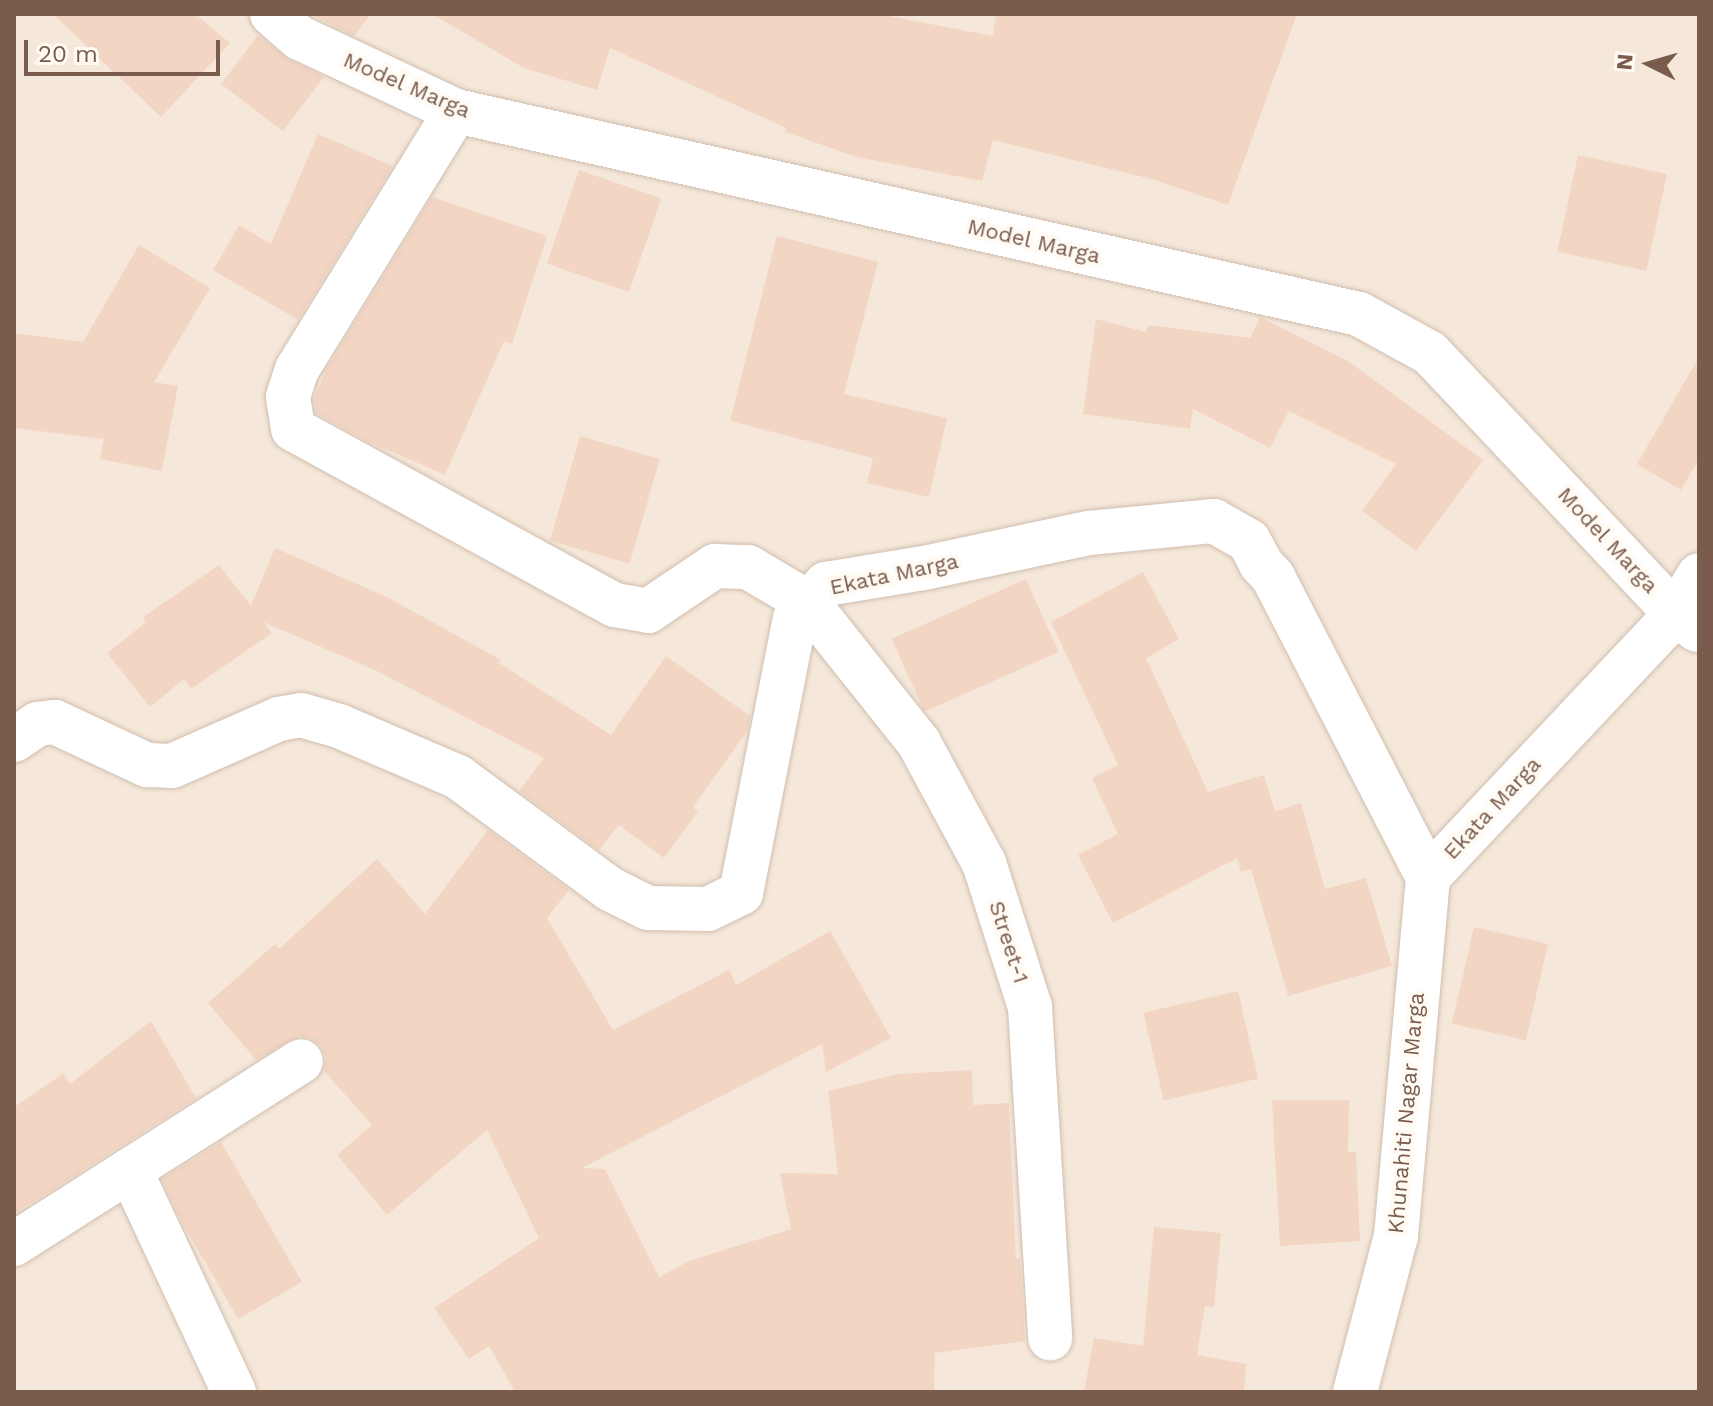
<!DOCTYPE html>
<html>
<head>
<meta charset="utf-8">
<style>
  body { margin:0 }
  #map { position:relative; width:1713px; height:1406px; overflow:hidden; background:#fdf6ec; font-family:"Work Sans",sans-serif }
  div>[style] { position:absolute }
  [style*='--x'] { left:calc(var(--x)*1px); top:calc(var(--y)*1px); width:calc(var(--w)*1px); rotate:calc(var(--a)*1deg) }
  .residential>* { inset:0; background:#f5e8da; transform-origin:0 0 }
  .building>* { inset:0; background:#f3d5c3; transform-origin:0 0 }
  .roads { filter:drop-shadow(0 0 2px #d1beb0) drop-shadow(0 0 2px #d1beb0) }
  .minor>* { height:44px; margin:-22px; padding:0 22px; transform-origin:22px; border-radius:22px; background:#fff }
  span { translate:-50% -50%; white-space:nowrap; text-align:center; line-height:1.15; -webkit-text-stroke:8px #fffaf3; paint-order:stroke }
  .street-label { font-size:22px; color:#7a5c4d }
  .frame { position:absolute; inset:0; border:16px solid #7a5c4d; pointer-events:none }
  .north { position:absolute; left:1609px; top:24px; width:80px; height:80px; -webkit-text-stroke:6px #fffaf3; paint-order:stroke; rotate:275deg; font-size:22px; font-weight:700; line-height:32px; text-align:center; color:#7a5c4d }
  .north::after { content:''; display:block; margin:auto; width:28px; height:36px; background:#7a5c4d; clip-path:polygon(50% 0,100% 100%,50% 72%,0 100%) }
  .scale { position:absolute; left:24px; top:40px; width:196px; height:36px; box-sizing:border-box; border:4px solid #7a5c4d; border-top:0; padding-left:10px; font-size:24px; line-height:28px; white-space:nowrap; color:#7a5c4d; -webkit-text-stroke:6px #fffaf3; paint-order:stroke }
</style>
</head>
<body>
<div id="map">
  <div class="residential">
    <i style="left:14px;top:14px;width:1685px;height:1378px"></i>
  </div>
  <div class="building">
    <i style="clip-path:polygon(53px 14px,195px 14px,230px 43px,161px 117px)"></i>
    <i style="clip-path:polygon(310px 14px,371px 14px,354px 36px)"></i>
    <i style="clip-path:polygon(432px 14px,879px 14px,993px 36px,996px 14px,1297px 14px,1228px 205px,1155px 180px,993px 140px,982px 181px,857px 157px,785px 132px,786px 128px,610px 48px,597px 90px,524px 68px)"></i>
    <i style="clip-path:polygon(258px 35px,289px 60px,324px 77px,283px 131px,221px 84px)"></i>
    <i style="clip-path:polygon(318px 134px,393px 166px,298px 320px,213px 270px,239px 225px,271px 244px)"></i>
    <i style="left:1578px;top:155px;width:91px;height:99px;rotate:12deg"></i>
    <i style="left:579px;top:170px;width:87px;height:99px;rotate:19deg"></i>
    <i style="clip-path:polygon(432px 197px,547px 236px,512px 344px,504px 341px,445px 475px,369px 442px,316px 413px,314px 399px,327px 368px)"></i>
    <i style="clip-path:polygon(777px 236px,878px 262px,844px 394px,947px 418px,929px 497px,867px 483px,873px 458px,730px 421px)"></i>
    <i style="clip-path:polygon(139px 245px,210px 288px,154px 382px,178px 386px,162px 471px,100px 459px,104px 439px,14px 428px,14px 333px,83px 342px)"></i>
    <i style="clip-path:polygon(1260px 317px,1348px 361px,1483px 460px,1416px 551px,1362px 511px,1396px 464px,1289px 411px,1270px 448px,1193px 409px,1190px 429px,1083px 414px,1096px 319px,1146px 332px,1148px 325px,1250px 338px)"></i>
    <i style="clip-path:polygon(1699px 357px,1699px 459px,1681px 490px,1637px 464px)"></i>
    <i style="left:580px;top:436px;width:83px;height:109px;rotate:16deg"></i>
    <i style="clip-path:polygon(275px 548px,387px 597px,501px 660px,499px 663px,611px 735px,666px 656px,750px 716px,748px 730px,693px 807px,698px 811px,664px 858px,619px 825px,599px 850px,519px 791px,544px 758px,377px 671px,263px 622px,272px 633px,191px 689px,184px 679px,150px 707px,107px 653px,146px 622px,143px 617px,219px 565px,251px 606px)"></i>
    <i style="clip-path:polygon(1143px 572px,1179px 639px,1146px 658px,1208px 792px,1264px 775px,1275px 811px,1301px 803px,1325px 889px,1366px 878px,1392px 966px,1288px 996px,1251px 869px,1241px 872px,1237px 858px,1113px 923px,1078px 855px,1118px 834px,1092px 778px,1118px 765px,1051px 622px)"></i>
    <i style="left:1026px;top:579px;width:80px;height:147px;rotate:66deg"></i>
    <i style="clip-path:polygon(488px 830px,569px 890px,547px 918px,613px 1030px,729px 970px,736px 985px,830px 931px,891px 1038px,826px 1072px,822px 1044px,582px 1168px,605px 1169px,659px 1277px,689px 1261px,791px 1229px,780px 1173px,838px 1174px,828px 1091px,898px 1074px,972px 1070px,973px 1105px,1009px 1103px,1016px 1259px,1020px 1259px,1025px 1341px,935px 1353px,934px 1392px,515px 1392px,489px 1346px,469px 1359px,434px 1308px,539px 1238px,487px 1130px,387px 1215px,337px 1155px,372px 1125px,324px 1071px,326px 1059px,322px 1047px,312px 1039px,299px 1036px,256px 1060px,208px 1003px,275px 944px,279px 949px,377px 859px,425px 914px)"></i>
    <i style="left:1474px;top:927px;width:76px;height:99px;rotate:13deg"></i>
    <i style="left:1238px;top:991px;width:90px;height:97px;rotate:77deg"></i>
    <i style="clip-path:polygon(151px 1021px,196px 1098px,14px 1214px,14px 1107px,64px 1073px,70px 1084px)"></i>
    <i style="clip-path:polygon(1272px 1100px,1349px 1100px,1348px 1152px,1356px 1152px,1360px 1241px,1280px 1246px)"></i>
    <i style="clip-path:polygon(221px 1142px,302px 1282px,238px 1319px,183px 1224px,162px 1179px)"></i>
    <i style="clip-path:polygon(1154px 1227px,1221px 1233px,1214px 1307px,1205px 1306px,1197px 1355px,1246px 1364px,1244px 1392px,1084px 1392px,1094px 1338px,1143px 1346px)"></i>
  </div>
  <div class="roads">
    <div class="minor">
      <i style="--x:272;--y:14;--w:37;--a:41"></i>
      <i style="--x:300;--y:38;--w:172;--a:25.1"></i>
      <i style="--x:456;--y:111;--w:926;--a:12.67"></i>
      <i style="--x:1359;--y:314;--w:81;--a:28.8"></i>
      <i style="--x:1430;--y:353;--w:359;--a:46.7"></i>
      <i style="--x:1676;--y:614;--w:26;--a:37"></i>
      <i style="--x:456;--y:111;--w:303;--a:121.6"></i>
      <i style="--x:297;--y:369;--w:29;--a:108"></i>
      <i style="--x:288;--y:397;--w:32;--a:81"></i>
      <i style="--x:293;--y:429;--w:367;--a:28.7"></i>
      <i style="--x:615;--y:605;--w:34;--a:10"></i>
      <i style="--x:648;--y:611;--w:81;--a:-33.9"></i>
      <i style="--x:715;--y:566;--w:33;--a:2"></i>
      <i style="--x:748;--y:567;--w:69;--a:30.7"></i>
      <i style="--x:807;--y:602;--w:180;--a:51.5"></i>
      <i style="--x:919;--y:743;--w:136;--a:61.6"></i>
      <i style="--x:984;--y:863;--w:151;--a:72.3"></i>
      <i style="--x:1030;--y:1007;--w:332;--a:86.5"></i>
      <i style="--x:14;--y:740;--w:29;--a:-34"></i>
      <i style="--x:38;--y:724;--w:17;--a:-7"></i>
      <i style="--x:55;--y:722;--w:102;--a:25.1"></i>
      <i style="--x:147;--y:765;--w:25;--a:2"></i>
      <i style="--x:172;--y:766;--w:117;--a:-23.7"></i>
      <i style="--x:279;--y:719;--w:22;--a:-10"></i>
      <i style="--x:301;--y:715;--w:40;--a:16"></i>
      <i style="--x:339;--y:726;--w:129;--a:23.2"></i>
      <i style="--x:458;--y:777;--w:189;--a:36.4"></i>
      <i style="--x:610;--y:889;--w:42;--a:26.6"></i>
      <i style="--x:648;--y:908;--w:60;--a:1"></i>
      <i style="--x:708;--y:909;--w:37;--a:-26"></i>
      <i style="--x:741;--y:893;--w:279;--a:-78.9"></i>
      <i style="--x:795;--y:619;--w:47;--a:-48.5"></i>
      <i style="--x:826;--y:584;--w:99;--a:-9.3"></i>
      <i style="--x:924;--y:568;--w:169;--a:-12"></i>
      <i style="--x:1089;--y:533;--w:126;--a:-5.5"></i>
      <i style="--x:1214;--y:521;--w:40;--a:29.7"></i>
      <i style="--x:1249;--y:541;--w:26;--a:62"></i>
      <i style="--x:1261;--y:564;--w:18;--a:47"></i>
      <i style="--x:1273;--y:577;--w:338;--a:62.7"></i>
      <i style="--x:1428;--y:877;--w:361;--a:-46.7"></i>
      <i style="--x:1676;--y:614;--w:45;--a:-59.5"></i>
      <i style="--x:130;--y:1170;--w:245;--a:64.9"></i>
      <i style="--x:14;--y:1244;--w:340;--a:-32.5"></i>
      <i style="--x:1355;--y:1392;--w:161;--a:-75.3"></i>
      <i style="--x:1396;--y:1236;--w:360;--a:-84.9"></i>
    </div>
  </div>
  <div class="street-label">
    <span style="left:407px;top:85px;rotate:23deg">Model Marga</span>
    <span style="left:1034px;top:241px;rotate:13deg">Model Marga</span>
    <span style="left:1608px;top:540px;rotate:47deg">Model Marga</span>
    <span style="left:894px;top:574px;rotate:-12deg">Ekata Marga</span>
    <span style="left:1492px;top:808px;rotate:-47deg">Ekata Marga</span>
    <span style="left:1009px;top:942px;rotate:72deg">Street-1</span>
    <span style="left:1406px;top:1113px;rotate:-85deg">Khunahiti Nagar Marga</span>
  </div>
  <div class="frame"></div>
  <div class="north">N</div>
  <div class="scale">20 m</div>
</div>
</body>
</html>
